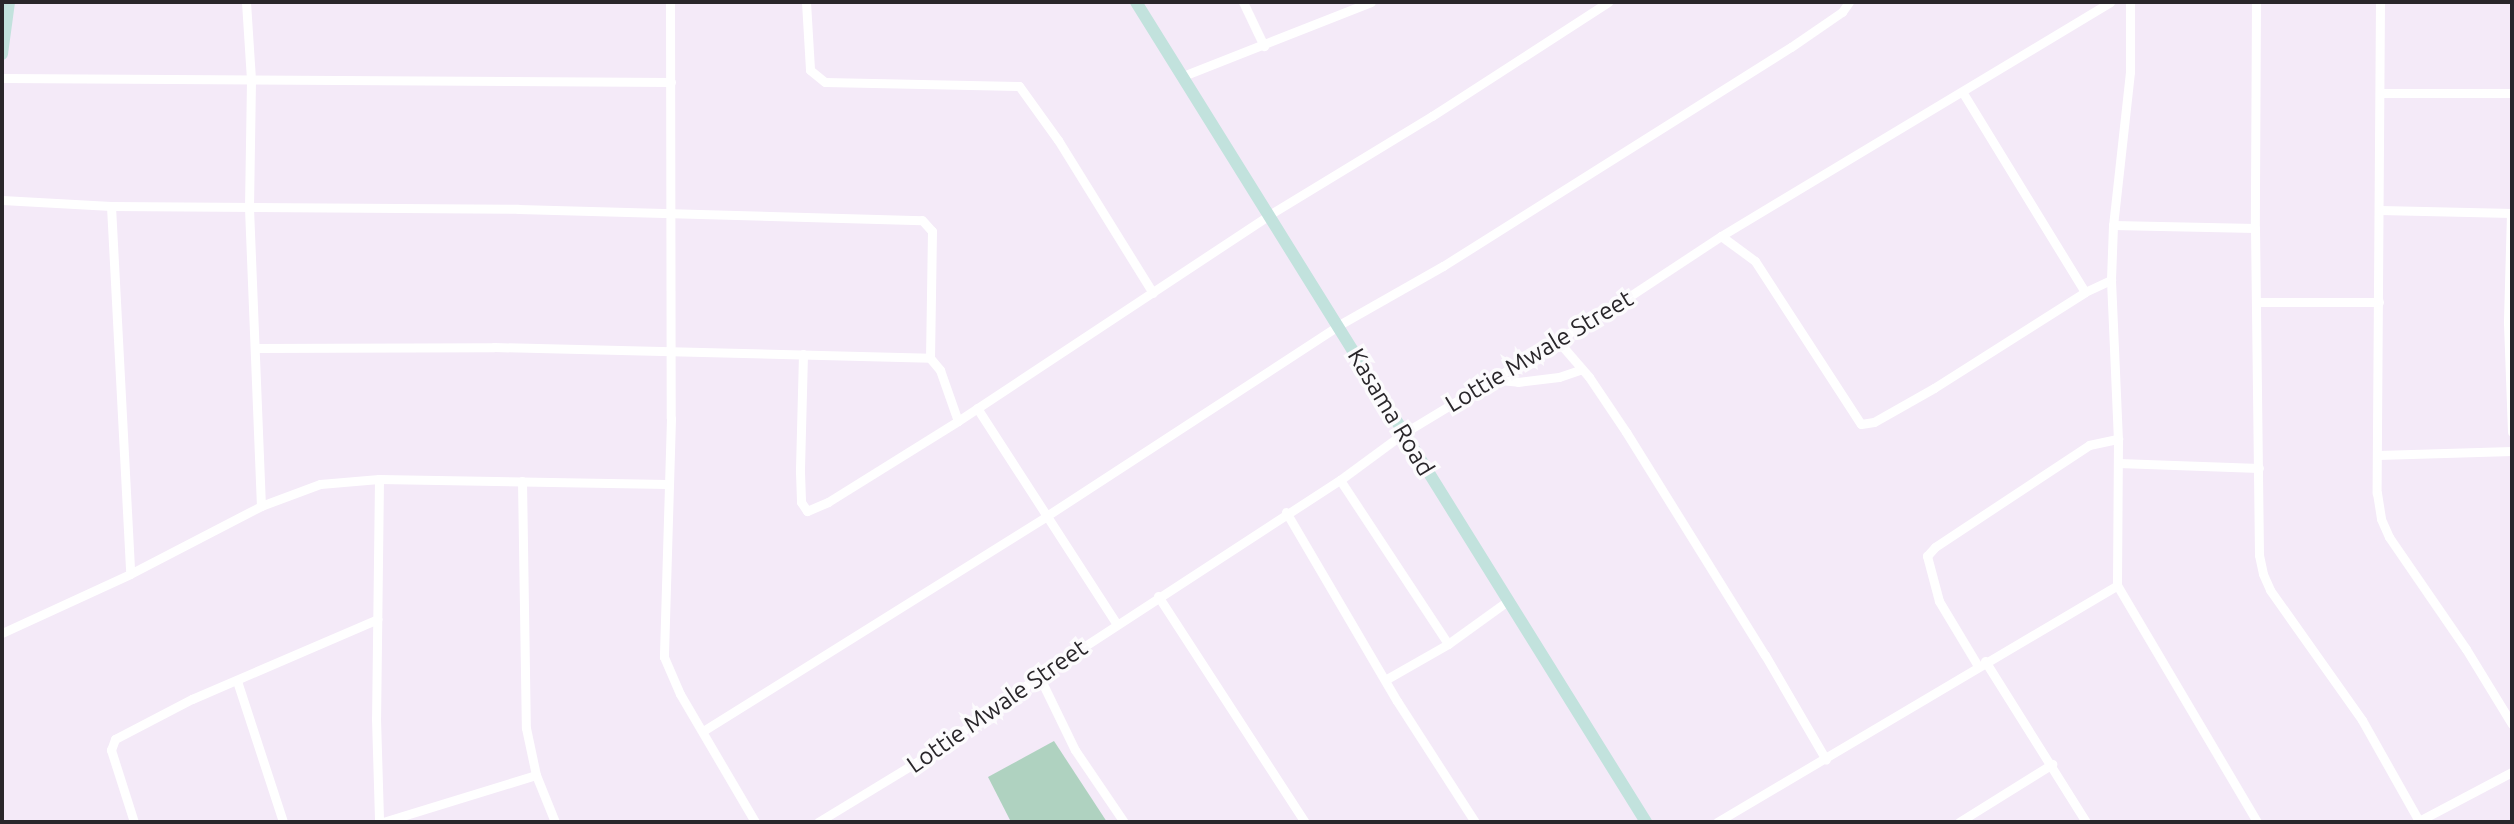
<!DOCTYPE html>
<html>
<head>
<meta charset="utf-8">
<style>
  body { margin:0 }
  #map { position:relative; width:2514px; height:824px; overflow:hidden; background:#f4eaf8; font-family:Ubuntu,sans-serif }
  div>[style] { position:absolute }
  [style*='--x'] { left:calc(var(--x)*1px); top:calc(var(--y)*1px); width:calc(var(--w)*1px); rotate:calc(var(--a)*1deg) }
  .green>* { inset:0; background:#afd2c0 }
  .street>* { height:9px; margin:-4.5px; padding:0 4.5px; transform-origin:4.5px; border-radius:4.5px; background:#fff }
  .secondary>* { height:12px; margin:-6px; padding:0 6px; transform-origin:6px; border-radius:6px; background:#c2e2dd }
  span { translate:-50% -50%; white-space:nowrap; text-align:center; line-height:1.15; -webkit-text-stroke:7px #fcfbfd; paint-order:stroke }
  .street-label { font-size:24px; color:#29262a }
  .frame { position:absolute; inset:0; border:4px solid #29262a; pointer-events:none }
</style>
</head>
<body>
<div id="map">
  <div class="green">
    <i style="clip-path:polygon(1054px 741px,1107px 822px,1011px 822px,988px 777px)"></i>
  </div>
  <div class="street">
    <i style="--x:246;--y:2;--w:78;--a:86.3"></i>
    <i style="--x:251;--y:80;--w:128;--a:90.9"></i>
    <i style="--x:249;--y:208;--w:298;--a:87.7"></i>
    <i style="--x:670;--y:2;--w:416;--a:89.9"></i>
    <i style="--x:671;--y:418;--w:239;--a:91.7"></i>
    <i style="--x:664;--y:657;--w:40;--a:66.6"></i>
    <i style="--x:680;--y:694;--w:148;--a:59.6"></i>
    <i style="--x:806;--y:2;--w:68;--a:86.6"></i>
    <i style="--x:810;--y:70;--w:19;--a:39"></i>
    <i style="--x:825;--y:82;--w:194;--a:1.2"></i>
    <i style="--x:1019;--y:86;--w:67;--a:54.2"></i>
    <i style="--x:1058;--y:140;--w:180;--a:58.2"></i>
    <i style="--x:1243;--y:2;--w:49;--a:64.5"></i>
    <i style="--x:2130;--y:2;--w:70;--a:90"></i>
    <i style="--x:2130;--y:72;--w:154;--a:96.3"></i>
    <i style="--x:2113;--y:225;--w:55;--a:92.1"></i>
    <i style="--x:2111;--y:280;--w:159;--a:87.5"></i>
    <i style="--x:2118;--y:439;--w:146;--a:90.4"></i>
    <i style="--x:2117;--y:585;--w:275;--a:59.4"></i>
    <i style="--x:2256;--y:2;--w:226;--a:90.3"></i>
    <i style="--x:2255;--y:228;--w:327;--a:89.3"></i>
    <i style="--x:2259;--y:555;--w:19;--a:78"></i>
    <i style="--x:2263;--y:574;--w:17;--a:66"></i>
    <i style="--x:2270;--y:590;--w:159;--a:54.7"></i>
    <i style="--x:2362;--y:720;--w:116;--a:60.6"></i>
    <i style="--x:2380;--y:2;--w:491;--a:90.4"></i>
    <i style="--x:2377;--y:493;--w:26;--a:81"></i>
    <i style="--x:2381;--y:519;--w:20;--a:66"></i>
    <i style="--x:2389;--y:537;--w:136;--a:55.5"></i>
    <i style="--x:2466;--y:649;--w:88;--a:58.5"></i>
    <i style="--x:1183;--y:76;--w:202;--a:-21.5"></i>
    <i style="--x:2;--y:78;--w:669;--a:0.34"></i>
    <i style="--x:1963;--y:93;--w:233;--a:58.5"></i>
    <i style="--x:2085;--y:292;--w:29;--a:-25"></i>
    <i style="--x:2382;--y:93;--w:130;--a:0"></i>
    <i style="--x:2;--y:200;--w:109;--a:3.2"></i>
    <i style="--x:111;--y:206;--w:407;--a:0.4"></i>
    <i style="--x:518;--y:209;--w:404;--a:1.6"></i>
    <i style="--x:922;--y:220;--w:15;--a:48"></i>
    <i style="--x:932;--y:231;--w:127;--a:90.9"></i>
    <i style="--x:930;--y:358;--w:16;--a:50"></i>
    <i style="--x:940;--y:370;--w:54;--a:70.6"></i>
    <i style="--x:111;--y:206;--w:368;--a:87"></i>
    <i style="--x:2380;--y:210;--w:132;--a:1.3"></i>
    <i style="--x:2511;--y:213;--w:110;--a:91.6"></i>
    <i style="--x:2508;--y:323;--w:109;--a:87.9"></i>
    <i style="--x:2113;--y:225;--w:142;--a:1.2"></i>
    <i style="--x:1721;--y:236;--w:42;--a:36.3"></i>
    <i style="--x:1755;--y:261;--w:194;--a:57"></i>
    <i style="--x:1861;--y:424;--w:13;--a:-9"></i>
    <i style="--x:1874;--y:422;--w:69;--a:-29.5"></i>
    <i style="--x:1934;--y:388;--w:179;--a:-32.4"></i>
    <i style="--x:2258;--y:302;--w:121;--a:0"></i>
    <i style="--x:1557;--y:340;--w:49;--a:49.1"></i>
    <i style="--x:1589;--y:377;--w:66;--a:56.1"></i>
    <i style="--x:1626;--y:432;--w:263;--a:58.1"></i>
    <i style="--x:1765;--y:655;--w:121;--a:59.8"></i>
    <i style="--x:255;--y:348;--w:239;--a:-0.2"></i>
    <i style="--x:494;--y:347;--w:436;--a:1.4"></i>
    <i style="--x:803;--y:354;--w:118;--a:91.5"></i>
    <i style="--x:800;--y:472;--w:30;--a:88"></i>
    <i style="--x:801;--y:502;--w:11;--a:56"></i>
    <i style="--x:807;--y:511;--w:23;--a:-23"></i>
    <i style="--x:828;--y:502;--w:153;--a:-31.9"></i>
    <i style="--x:958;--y:421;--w:373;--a:-33.5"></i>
    <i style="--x:1269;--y:215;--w:191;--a:-31.3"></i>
    <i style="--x:1432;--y:116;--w:210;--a:-32.9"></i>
    <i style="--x:1491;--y:379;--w:27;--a:6"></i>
    <i style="--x:1518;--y:382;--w:41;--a:-7"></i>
    <i style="--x:1559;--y:377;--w:24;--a:-19"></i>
    <i style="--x:977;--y:408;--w:256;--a:57.1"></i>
    <i style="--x:2378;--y:455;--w:134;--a:-1.7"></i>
    <i style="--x:2118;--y:463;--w:141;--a:2"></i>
    <i style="--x:379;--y:479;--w:239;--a:90.7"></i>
    <i style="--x:376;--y:718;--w:104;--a:88.3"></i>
    <i style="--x:1340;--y:480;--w:196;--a:56.6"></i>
    <i style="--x:522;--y:481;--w:247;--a:89.1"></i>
    <i style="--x:526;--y:728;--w:48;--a:78"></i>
    <i style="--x:536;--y:775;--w:51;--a:68"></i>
    <i style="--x:1286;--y:512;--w:219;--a:59.6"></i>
    <i style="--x:1397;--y:701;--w:144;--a:57.2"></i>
    <i style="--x:1158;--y:596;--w:270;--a:57"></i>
    <i style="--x:2;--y:633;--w:141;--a:-24.7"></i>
    <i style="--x:130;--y:574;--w:148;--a:-27.4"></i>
    <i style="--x:261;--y:506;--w:63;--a:-20.4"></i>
    <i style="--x:320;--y:484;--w:59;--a:-4.8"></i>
    <i style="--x:379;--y:479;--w:288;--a:1"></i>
    <i style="--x:1985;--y:661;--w:190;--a:57.9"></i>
    <i style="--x:1978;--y:666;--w:76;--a:-121"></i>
    <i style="--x:1939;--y:601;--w:47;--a:-104.9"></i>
    <i style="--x:1927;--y:556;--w:12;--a:-48"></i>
    <i style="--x:1935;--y:547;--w:185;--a:-33.5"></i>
    <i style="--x:2089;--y:445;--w:30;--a:-12"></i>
    <i style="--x:1039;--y:676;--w:82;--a:64.1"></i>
    <i style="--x:1075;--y:750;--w:87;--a:55.8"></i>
    <i style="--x:1385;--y:680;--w:73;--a:-29.7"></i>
    <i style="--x:1448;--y:644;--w:75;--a:-35.8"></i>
    <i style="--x:237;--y:681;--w:148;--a:71.9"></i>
    <i style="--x:703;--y:731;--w:403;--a:-32"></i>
    <i style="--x:1045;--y:517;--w:351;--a:-33.1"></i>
    <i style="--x:1339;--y:325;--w:120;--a:-29.6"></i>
    <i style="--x:1443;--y:266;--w:411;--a:-32.2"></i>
    <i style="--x:1791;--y:47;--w:62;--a:-34.5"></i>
    <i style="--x:1842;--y:12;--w:12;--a:-55"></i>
    <i style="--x:134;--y:822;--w:76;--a:-107.7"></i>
    <i style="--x:111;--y:750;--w:12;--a:-70"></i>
    <i style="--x:115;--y:739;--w:87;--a:-27.5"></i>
    <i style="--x:192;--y:699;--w:202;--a:-23.3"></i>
    <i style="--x:383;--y:822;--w:160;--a:-17.1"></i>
    <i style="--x:818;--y:822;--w:137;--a:-31.3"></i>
    <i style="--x:935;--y:751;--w:128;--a:-35.8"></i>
    <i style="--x:1039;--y:676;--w:359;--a:-33.1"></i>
    <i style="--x:1340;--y:480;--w:79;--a:-36.3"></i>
    <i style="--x:1404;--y:433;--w:264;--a:-31.2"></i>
    <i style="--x:1630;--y:296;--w:109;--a:-33.4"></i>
    <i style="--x:1721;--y:236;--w:454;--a:-31"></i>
    <i style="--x:1717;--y:822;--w:465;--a:-30.6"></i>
    <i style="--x:1959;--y:822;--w:110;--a:-31.9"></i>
    <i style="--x:2417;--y:822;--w:107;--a:-27.8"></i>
  </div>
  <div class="secondary">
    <i style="--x:1136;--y:2;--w:966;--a:58.12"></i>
    <i style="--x:2;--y:54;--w:52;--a:-82.3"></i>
  </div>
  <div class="street-label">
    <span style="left:1539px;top:351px;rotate:-31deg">Lottie Mwale Street</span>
    <span style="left:1391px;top:412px;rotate:59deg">Kasama Road</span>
    <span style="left:997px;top:706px;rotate:-35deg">Lottie Mwale Street</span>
  </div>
  <div class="frame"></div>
</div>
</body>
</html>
